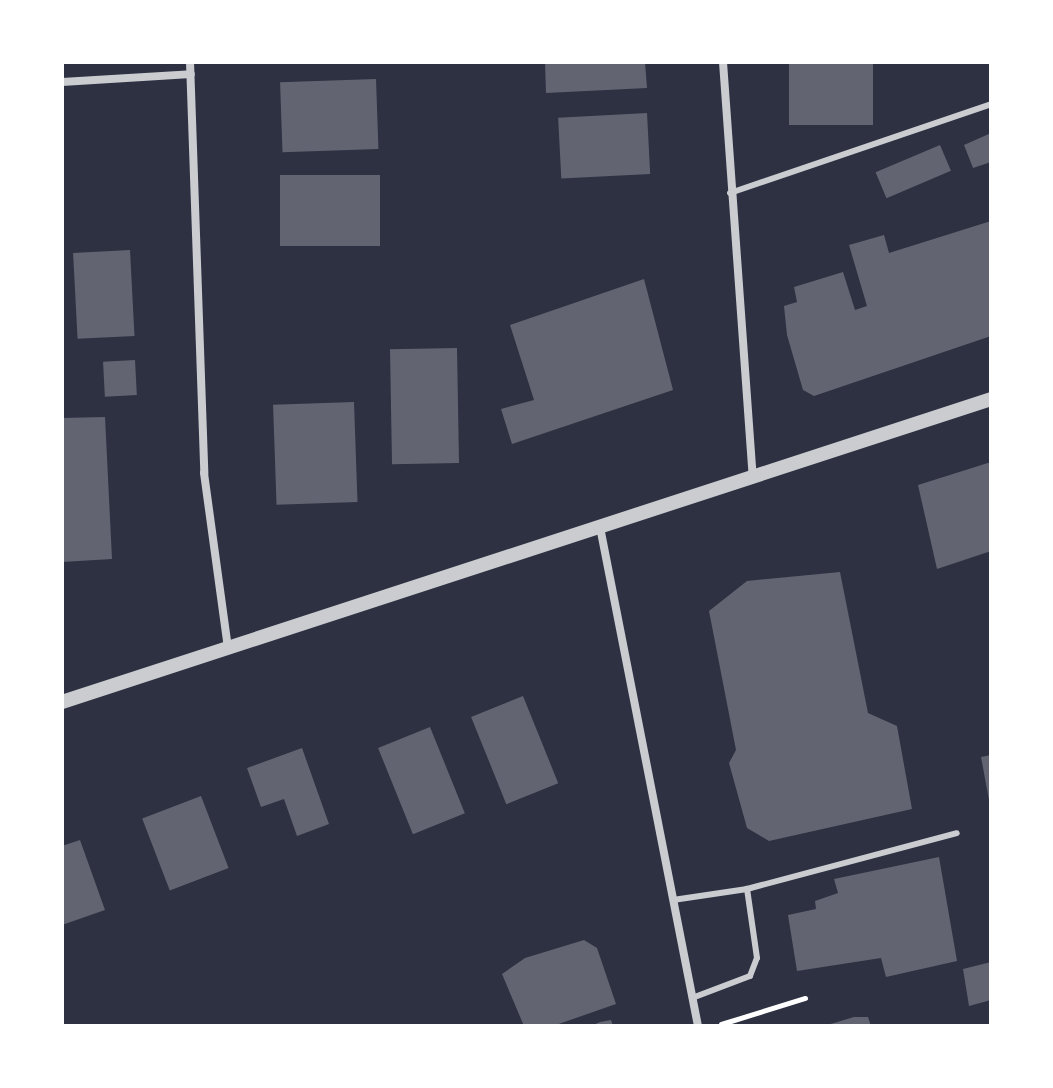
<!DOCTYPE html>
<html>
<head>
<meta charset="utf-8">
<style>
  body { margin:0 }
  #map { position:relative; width:1053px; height:1088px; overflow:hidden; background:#2d3142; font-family:Roboto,sans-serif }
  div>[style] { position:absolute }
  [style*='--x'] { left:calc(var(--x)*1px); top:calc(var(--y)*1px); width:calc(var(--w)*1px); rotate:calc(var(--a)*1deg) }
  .building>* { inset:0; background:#626471; transform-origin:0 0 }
  .path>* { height:5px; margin:-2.5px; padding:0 2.5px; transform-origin:2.5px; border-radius:2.5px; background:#fff }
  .service>* { height:6px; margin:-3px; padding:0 3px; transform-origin:3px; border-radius:3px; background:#caccd0 }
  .minor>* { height:8px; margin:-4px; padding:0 4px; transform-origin:4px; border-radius:4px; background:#caccd0 }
  .tertiary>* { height:14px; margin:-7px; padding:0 7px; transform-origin:7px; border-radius:7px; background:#caccd0 }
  span { translate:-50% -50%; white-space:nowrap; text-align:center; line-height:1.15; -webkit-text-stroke:8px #fff; paint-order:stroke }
  .frame { position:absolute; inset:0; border:64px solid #fff; pointer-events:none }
</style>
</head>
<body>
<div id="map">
  <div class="building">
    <i style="clip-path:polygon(545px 62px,645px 62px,647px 88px,546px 93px)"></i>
    <i style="left:789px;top:62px;width:84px;height:63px"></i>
    <i style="left:376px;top:79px;width:70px;height:96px;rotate:88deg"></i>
    <i style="left:647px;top:113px;width:61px;height:89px;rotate:87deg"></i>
    <i style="clip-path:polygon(991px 133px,991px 162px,973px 168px,964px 145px)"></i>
    <i style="left:940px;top:145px;width:28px;height:70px;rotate:67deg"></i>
    <i style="left:280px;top:175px;width:100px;height:71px"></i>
    <i style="clip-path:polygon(991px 221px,991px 336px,814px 396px,803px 390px,787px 335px,784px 306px,797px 302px,794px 287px,843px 272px,855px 310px,867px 306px,849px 245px,884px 235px,889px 253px)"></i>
    <i style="left:130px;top:250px;width:86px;height:57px;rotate:87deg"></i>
    <i style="clip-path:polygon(644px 279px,673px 390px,512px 444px,501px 409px,534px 400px,510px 325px)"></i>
    <i style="left:457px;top:348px;width:115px;height:67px;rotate:89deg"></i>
    <i style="left:135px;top:360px;width:35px;height:32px;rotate:87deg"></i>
    <i style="left:354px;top:402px;width:100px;height:81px;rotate:88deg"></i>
    <i style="clip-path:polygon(105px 417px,112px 559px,62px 562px,62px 418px)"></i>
    <i style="clip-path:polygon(991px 462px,991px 551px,937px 569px,918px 485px)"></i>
    <i style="clip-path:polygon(840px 572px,868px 713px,897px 726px,912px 809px,769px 841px,747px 828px,729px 763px,736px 750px,709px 611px,747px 581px)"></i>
    <i style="left:523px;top:696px;width:94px;height:56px;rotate:68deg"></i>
    <i style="left:430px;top:727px;width:93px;height:56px;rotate:68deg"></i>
    <i style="clip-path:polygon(302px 748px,329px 824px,297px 836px,284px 799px,261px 807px,247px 768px)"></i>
    <i style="clip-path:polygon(991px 755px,991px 800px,989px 800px,981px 757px)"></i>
    <i style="left:201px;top:796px;width:77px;height:63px;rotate:69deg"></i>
    <i style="clip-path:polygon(80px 840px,105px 910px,62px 925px,62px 846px)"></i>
    <i style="clip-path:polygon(939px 857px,957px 961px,886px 977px,881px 958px,797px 971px,788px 915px,816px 909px,815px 901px,838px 893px,834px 879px)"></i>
    <i style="clip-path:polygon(584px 940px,597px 948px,616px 1004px,553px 1026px,524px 1026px,502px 974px,525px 958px)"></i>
    <i style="clip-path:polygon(991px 962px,991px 1000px,969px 1006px,963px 969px)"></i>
    <i style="clip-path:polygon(868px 1017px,871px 1026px,824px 1026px,854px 1017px)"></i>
    <i style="clip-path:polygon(611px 1020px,613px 1026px,591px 1026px,600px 1022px)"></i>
  </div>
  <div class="path">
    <i style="--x:721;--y:1024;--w:88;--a:-17.2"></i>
  </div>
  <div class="service">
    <i style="--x:730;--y:193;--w:276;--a:-18.8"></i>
    <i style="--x:673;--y:900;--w:75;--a:-8.5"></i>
    <i style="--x:747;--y:889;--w:217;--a:-14.9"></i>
    <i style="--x:692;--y:998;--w:62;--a:-20.8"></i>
    <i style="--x:750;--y:976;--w:19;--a:-69"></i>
    <i style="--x:757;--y:958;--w:70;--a:-98.2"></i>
  </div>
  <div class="minor">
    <i style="--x:190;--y:62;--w:411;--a:88"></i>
    <i style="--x:204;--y:473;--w:177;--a:82.2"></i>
    <i style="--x:723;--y:62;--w:416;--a:85.9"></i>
    <i style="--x:62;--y:82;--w:129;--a:-3.5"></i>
    <i style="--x:600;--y:527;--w:509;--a:78.89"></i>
  </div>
  <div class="tertiary">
    <i style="--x:62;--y:702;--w:977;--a:-18.06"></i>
  </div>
  <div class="frame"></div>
</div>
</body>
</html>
